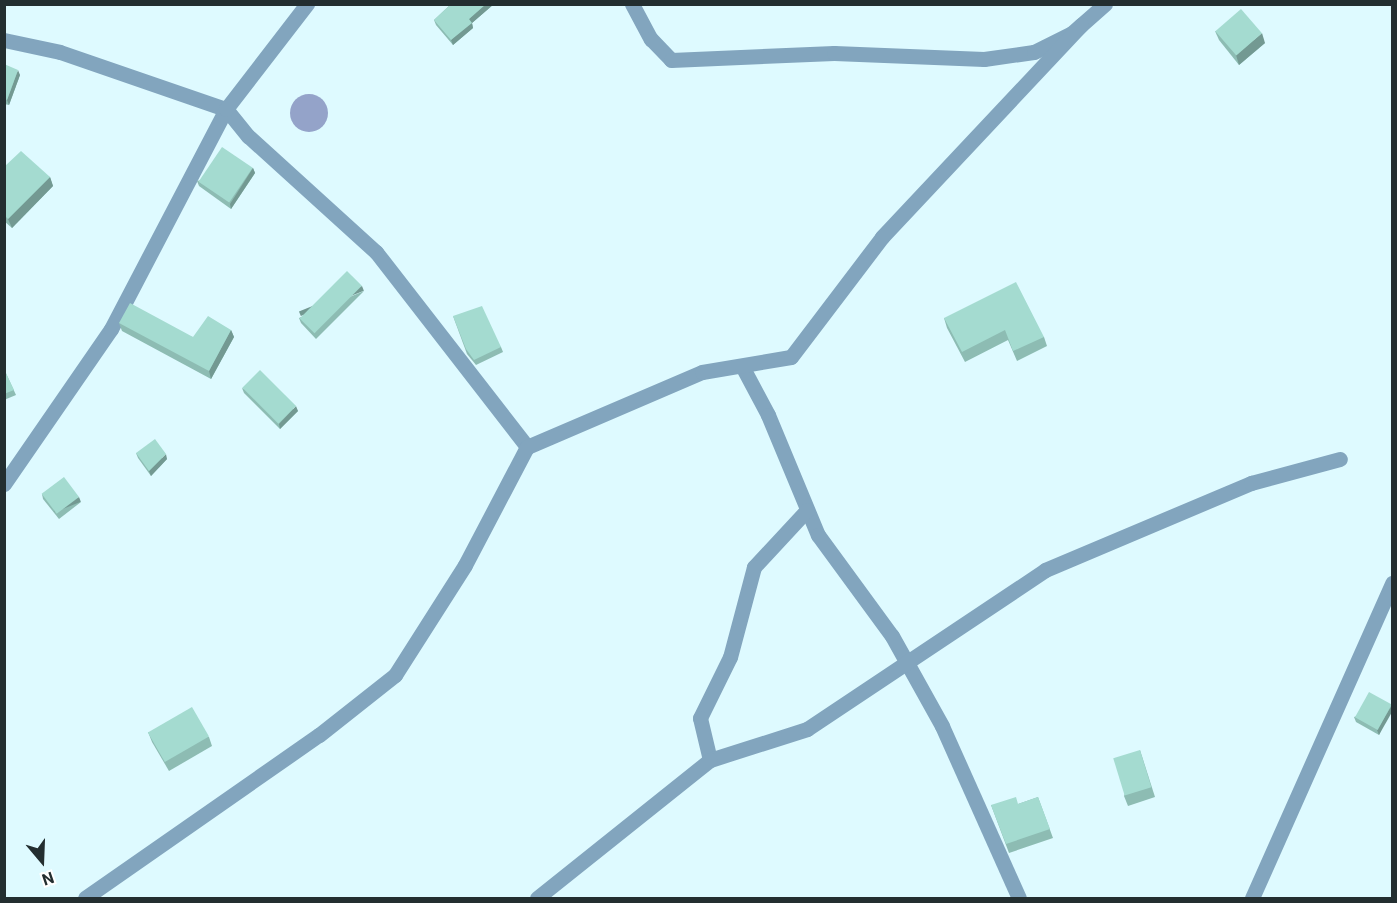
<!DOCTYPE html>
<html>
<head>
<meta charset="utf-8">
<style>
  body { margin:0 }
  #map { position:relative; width:1397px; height:903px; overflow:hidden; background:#defaff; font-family:Roboto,sans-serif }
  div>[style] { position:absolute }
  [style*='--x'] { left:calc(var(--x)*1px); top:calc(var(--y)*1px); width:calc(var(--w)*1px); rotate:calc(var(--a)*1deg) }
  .water>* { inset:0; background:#94a3c9 }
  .round { border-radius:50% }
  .minor>* { height:15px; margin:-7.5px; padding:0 7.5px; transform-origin:7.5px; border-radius:7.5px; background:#82a5be }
  .wall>* { inset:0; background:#8dbcb3 }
  .shaded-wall>* { inset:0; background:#739992; transform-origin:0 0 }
  .building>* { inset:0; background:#a4dbd0; transform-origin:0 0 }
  span { translate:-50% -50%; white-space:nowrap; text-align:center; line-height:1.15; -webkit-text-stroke:5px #fff; paint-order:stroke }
  .frame { position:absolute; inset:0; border:6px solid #232e30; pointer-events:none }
  .north { position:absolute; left:12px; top:831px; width:60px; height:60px; -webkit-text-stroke:4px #fff; paint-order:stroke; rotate:161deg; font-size:16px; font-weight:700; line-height:24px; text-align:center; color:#232e30 }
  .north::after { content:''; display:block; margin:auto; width:21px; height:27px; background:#232e30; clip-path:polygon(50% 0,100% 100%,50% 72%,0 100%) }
</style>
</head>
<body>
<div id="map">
  <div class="water">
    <i class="round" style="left:290px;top:94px;width:38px;height:38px"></i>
  </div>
  <div class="minor">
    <i style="--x:632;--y:4;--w:40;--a:62"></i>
    <i style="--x:651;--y:39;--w:29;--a:46"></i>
    <i style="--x:671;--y:60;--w:163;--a:-2.5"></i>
    <i style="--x:834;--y:53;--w:150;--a:2.3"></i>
    <i style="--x:984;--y:59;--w:50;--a:-8"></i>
    <i style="--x:1034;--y:52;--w:42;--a:-26.6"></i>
    <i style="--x:1072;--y:33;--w:44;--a:-41.3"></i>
    <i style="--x:4;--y:40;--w:57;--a:12.1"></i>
    <i style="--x:60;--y:52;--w:176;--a:19"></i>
    <i style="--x:226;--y:109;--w:35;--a:51"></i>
    <i style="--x:248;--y:136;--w:173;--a:42.2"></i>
    <i style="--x:376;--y:252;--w:247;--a:52.2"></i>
    <i style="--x:742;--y:366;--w:55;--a:62"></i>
    <i style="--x:768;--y:415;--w:130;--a:67.4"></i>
    <i style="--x:818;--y:535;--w:125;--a:53.8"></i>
    <i style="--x:892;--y:636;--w:103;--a:60.9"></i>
    <i style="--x:942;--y:726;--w:188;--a:65.9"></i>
    <i style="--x:4;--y:484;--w:188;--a:-55.4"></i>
    <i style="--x:111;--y:329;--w:248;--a:-62.4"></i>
    <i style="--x:226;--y:109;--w:133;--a:-52.4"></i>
    <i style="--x:807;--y:510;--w:78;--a:132.9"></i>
    <i style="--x:754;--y:567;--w:93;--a:104.9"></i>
    <i style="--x:730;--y:657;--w:68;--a:116.2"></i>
    <i style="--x:700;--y:718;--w:43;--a:76.6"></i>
    <i style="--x:710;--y:760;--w:102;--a:-17.7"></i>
    <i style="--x:807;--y:729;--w:286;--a:-33.7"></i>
    <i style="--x:1045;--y:570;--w:224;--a:-22.9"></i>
    <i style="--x:1251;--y:483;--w:92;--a:-15.1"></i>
    <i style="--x:85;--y:898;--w:285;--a:-34.9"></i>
    <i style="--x:319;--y:735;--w:97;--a:-38.3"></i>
    <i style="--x:395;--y:675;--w:130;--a:-57.5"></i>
    <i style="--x:465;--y:565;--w:133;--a:-62.3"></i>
    <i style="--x:527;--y:447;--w:190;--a:-23.2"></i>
    <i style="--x:702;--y:372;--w:90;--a:-9.6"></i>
    <i style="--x:791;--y:357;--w:151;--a:-52.8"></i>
    <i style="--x:882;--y:237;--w:291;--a:-46.8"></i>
    <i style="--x:537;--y:898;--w:221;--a:-38.6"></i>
    <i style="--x:1252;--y:898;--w:345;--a:-66"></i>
  </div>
  <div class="wall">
    <i style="clip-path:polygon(451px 4px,494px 4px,472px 23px,473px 28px,453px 45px,436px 25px,434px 20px)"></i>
    <i style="clip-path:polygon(1215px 31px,1265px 43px,1239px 65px,1219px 40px)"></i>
    <i style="clip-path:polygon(4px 64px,20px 75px,9px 105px,4px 104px)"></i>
    <i style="clip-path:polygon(4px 167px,50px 177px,53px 186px,12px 228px,4px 221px)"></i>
    <i style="clip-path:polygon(253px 168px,255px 173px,231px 209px,199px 186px,197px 181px)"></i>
    <i style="clip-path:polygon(364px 291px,316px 339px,301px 323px,299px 318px)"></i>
    <i style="clip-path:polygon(453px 316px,501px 347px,503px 352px,476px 365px,467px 354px)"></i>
    <i style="clip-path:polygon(944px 318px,1044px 337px,1047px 346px,1017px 361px,1008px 340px,965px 362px,947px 328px)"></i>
    <i style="clip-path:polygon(119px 323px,193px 337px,231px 330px,234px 337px,211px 379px,122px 331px)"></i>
    <i style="clip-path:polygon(4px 369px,16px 395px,4px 400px)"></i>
    <i style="clip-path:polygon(242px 388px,298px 411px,280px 429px,244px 393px)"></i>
    <i style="clip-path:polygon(136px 453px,167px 459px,151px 476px,138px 458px)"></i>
    <i style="clip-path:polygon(42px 494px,81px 502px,59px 519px,43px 499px)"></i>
    <i style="clip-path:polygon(1392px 705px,1379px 735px,1356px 722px,1354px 717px)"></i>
    <i style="clip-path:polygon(148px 732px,209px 737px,212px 746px,169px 771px,152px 742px)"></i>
    <i style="clip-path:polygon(1140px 750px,1155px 797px,1128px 806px,1124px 796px)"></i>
    <i style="clip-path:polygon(1038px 797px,1053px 838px,1009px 853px,991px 805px,1018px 804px)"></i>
  </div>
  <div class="shaded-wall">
    <i style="clip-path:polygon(486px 4px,494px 4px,472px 23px,473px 28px,453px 45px,451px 40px,469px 19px)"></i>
    <i style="clip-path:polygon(1262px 33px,1265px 43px,1239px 65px,1236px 55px)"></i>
    <i style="clip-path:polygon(18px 70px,20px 75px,9px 105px,7px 100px)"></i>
    <i style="clip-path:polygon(253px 168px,255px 173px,231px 209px,230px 204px)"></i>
    <i style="clip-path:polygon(50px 177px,53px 186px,12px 228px,8px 219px)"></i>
    <i style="left:362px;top:286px;width:5px;height:68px;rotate:68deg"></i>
    <i style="clip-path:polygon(231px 330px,234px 337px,211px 379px,209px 371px)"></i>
    <i style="clip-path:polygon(296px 406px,298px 411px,280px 429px,279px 424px)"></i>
    <i style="clip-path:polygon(166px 454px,167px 459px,151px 476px,149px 471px)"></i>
    <i style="left:79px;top:497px;width:5px;height:28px;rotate:68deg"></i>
    <i style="clip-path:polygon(1392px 705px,1392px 712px,1379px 735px,1377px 730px)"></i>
  </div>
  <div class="building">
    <i style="clip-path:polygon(451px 4px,486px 4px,469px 19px,472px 23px,451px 40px,434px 20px)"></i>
    <i style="left:1241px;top:9px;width:32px;height:34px;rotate:49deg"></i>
    <i style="clip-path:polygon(4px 64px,18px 70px,7px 100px,4px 99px)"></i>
    <i style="left:222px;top:147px;width:37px;height:42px;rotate:34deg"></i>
    <i style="clip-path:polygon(21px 151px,50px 177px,8px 219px,4px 215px,4px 167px)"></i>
    <i style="left:347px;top:271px;width:21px;height:67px;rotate:45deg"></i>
    <i style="clip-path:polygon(1016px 282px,1044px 337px,1013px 351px,1005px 330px,962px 352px,944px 318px)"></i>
    <i style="clip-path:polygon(130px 303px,193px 337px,208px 316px,231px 330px,209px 371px,119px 323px)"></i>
    <i style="clip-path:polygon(482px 306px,501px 347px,474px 360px,466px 349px,453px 316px)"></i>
    <i style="clip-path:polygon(4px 369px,14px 390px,4px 394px)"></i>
    <i style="left:260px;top:370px;width:51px;height:25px;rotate:45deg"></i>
    <i style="clip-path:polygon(155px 439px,166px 454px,149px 471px,136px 453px)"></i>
    <i style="left:64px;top:477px;width:25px;height:28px;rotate:53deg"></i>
    <i style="left:1369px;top:692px;width:26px;height:29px;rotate:29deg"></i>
    <i style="left:192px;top:707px;width:34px;height:51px;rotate:60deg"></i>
    <i style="left:1140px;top:750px;width:39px;height:28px;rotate:73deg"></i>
    <i style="clip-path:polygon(1016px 797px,1018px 804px,1038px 797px,1050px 829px,1006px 844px,991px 805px)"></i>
  </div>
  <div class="frame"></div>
  <div class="north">N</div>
</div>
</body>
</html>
